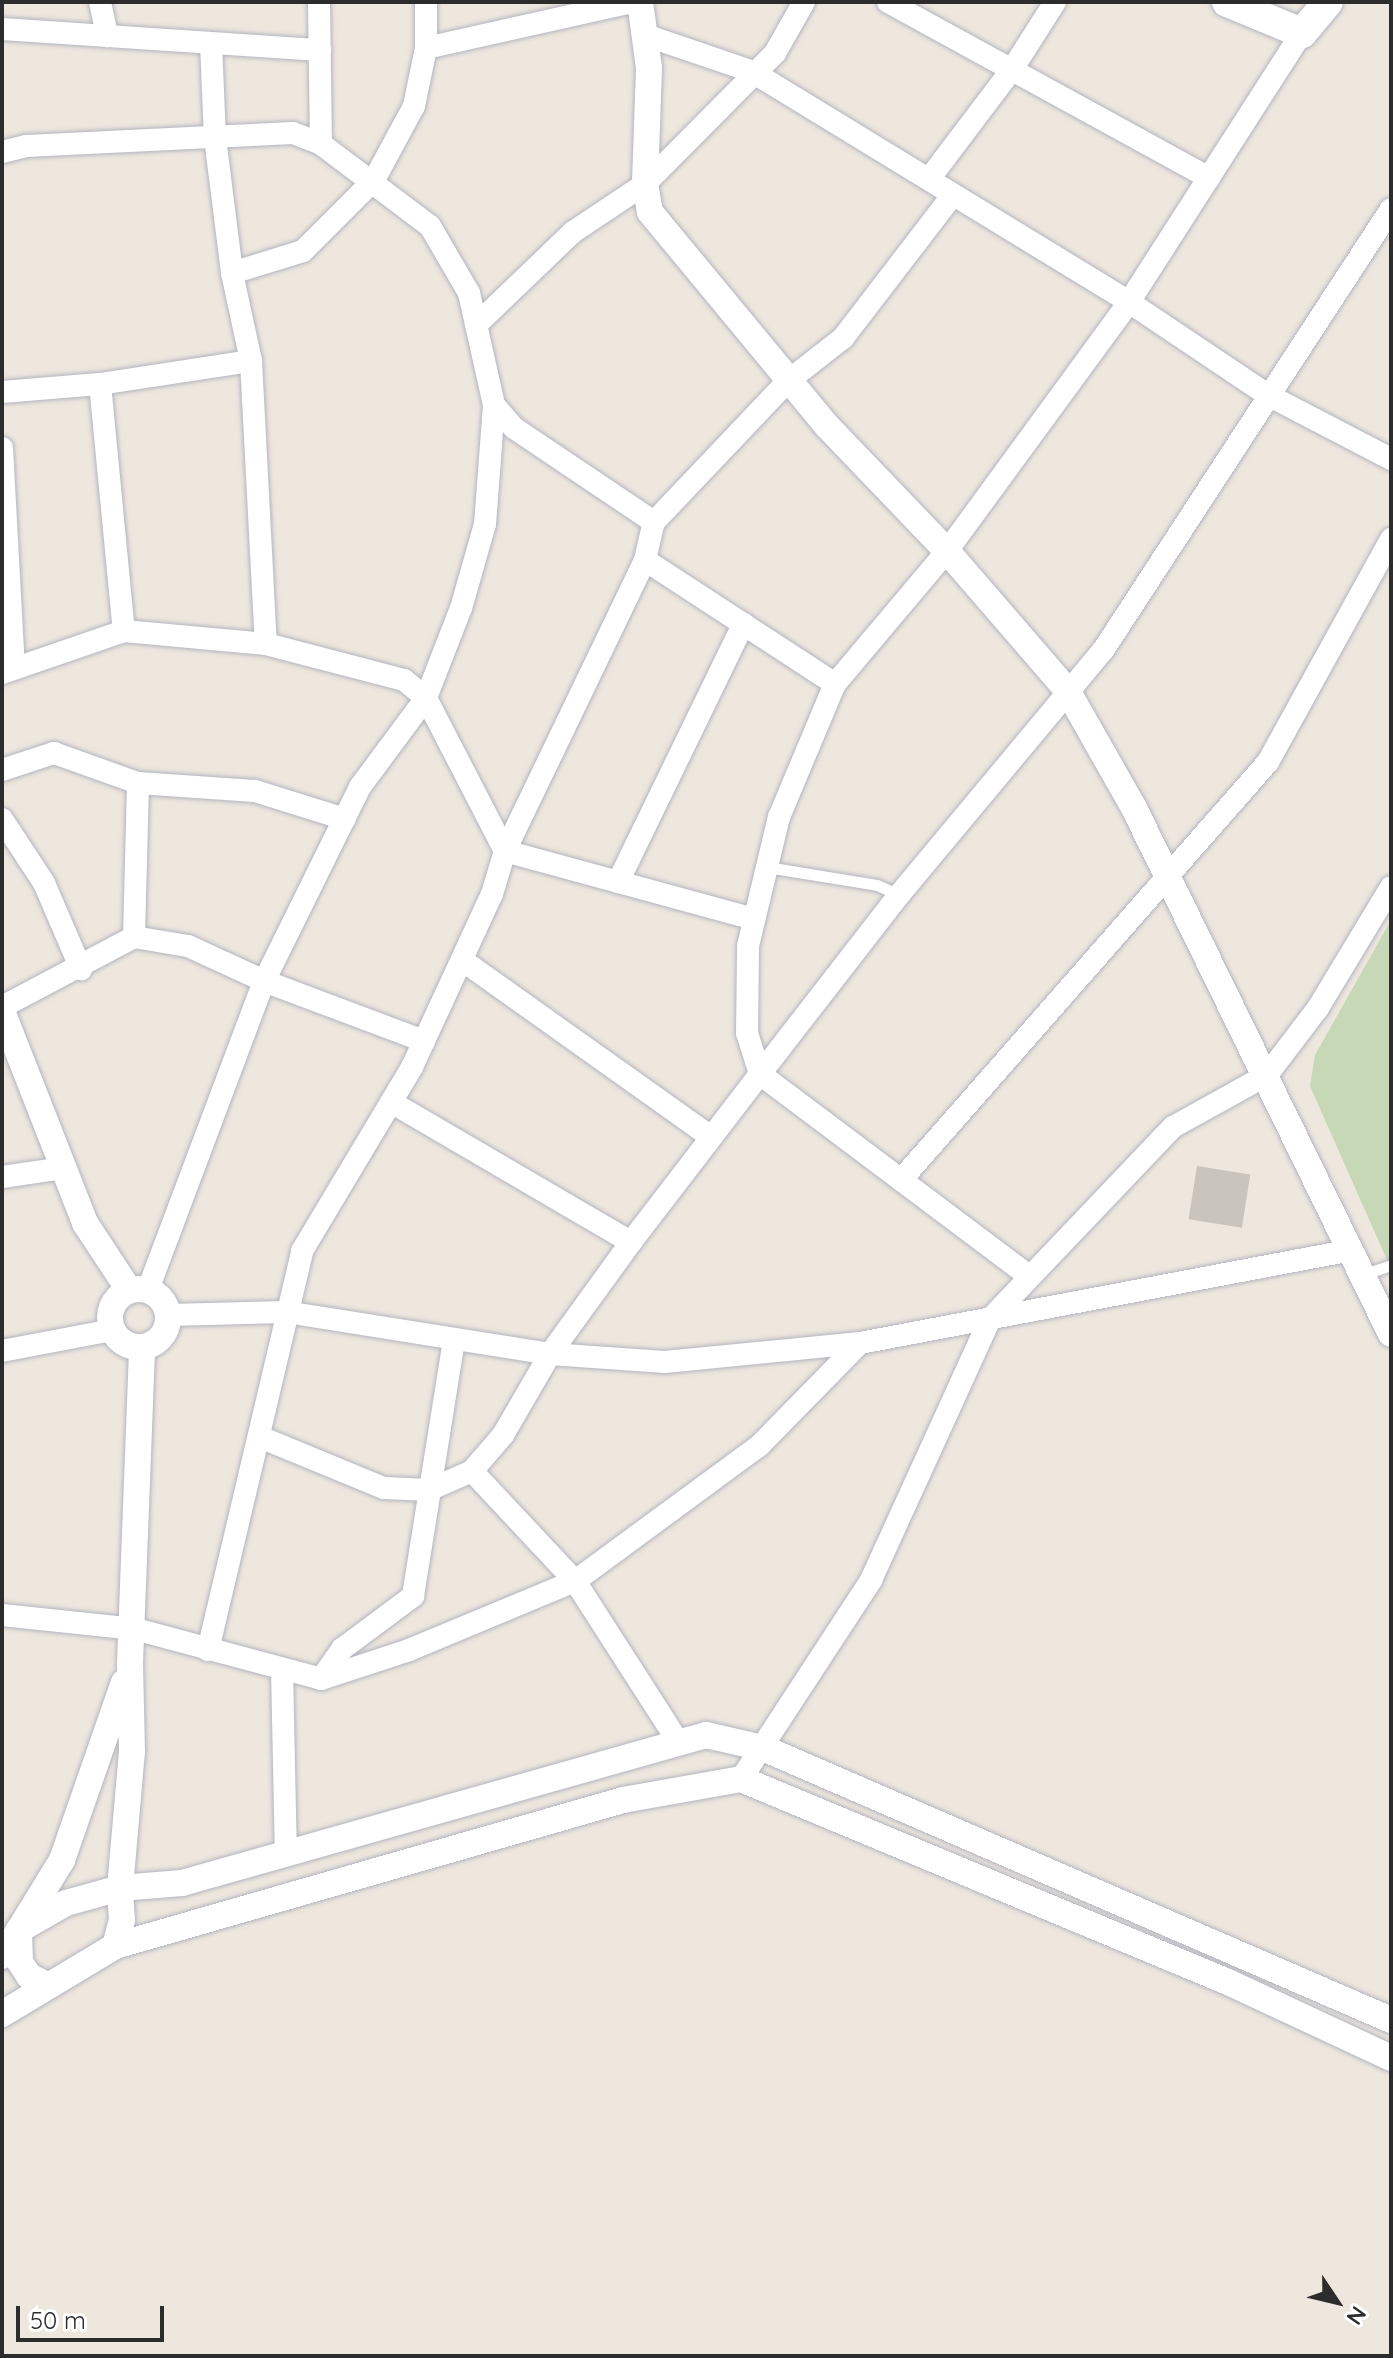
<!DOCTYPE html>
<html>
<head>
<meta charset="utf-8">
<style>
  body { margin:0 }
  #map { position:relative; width:1393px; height:2358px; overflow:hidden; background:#eee7de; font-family:Quicksand,sans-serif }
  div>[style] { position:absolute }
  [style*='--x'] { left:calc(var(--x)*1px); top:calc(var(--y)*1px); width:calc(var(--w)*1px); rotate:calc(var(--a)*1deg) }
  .cemetery>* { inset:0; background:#c6d8b5 }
  .building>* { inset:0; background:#c9c5bd; transform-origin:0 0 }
  .roads { filter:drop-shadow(0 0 2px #b2b5c0) drop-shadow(0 0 2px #b2b5c0) }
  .service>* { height:11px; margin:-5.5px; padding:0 5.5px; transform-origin:5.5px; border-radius:5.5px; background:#fff }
  .minor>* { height:22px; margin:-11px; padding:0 11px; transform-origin:11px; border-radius:11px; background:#fff }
  .tertiary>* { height:26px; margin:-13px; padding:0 13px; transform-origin:13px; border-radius:13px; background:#fff }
  .tertiary>.ring { margin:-13px; padding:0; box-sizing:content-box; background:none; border:26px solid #fff; border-radius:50% }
  .secondary>* { height:30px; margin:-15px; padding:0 15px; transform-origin:15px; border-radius:15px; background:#fff }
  span { translate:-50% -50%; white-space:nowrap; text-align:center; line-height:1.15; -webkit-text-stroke:8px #fff; paint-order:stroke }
  .frame { position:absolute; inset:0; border:4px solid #2c2c2c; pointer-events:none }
  .north { position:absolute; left:1297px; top:2262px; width:80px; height:80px; -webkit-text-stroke:6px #fff; paint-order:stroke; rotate:125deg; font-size:22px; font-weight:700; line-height:32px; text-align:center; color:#2c2c2c }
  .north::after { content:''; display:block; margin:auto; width:28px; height:36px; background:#2c2c2c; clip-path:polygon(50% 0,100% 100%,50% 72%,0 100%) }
  .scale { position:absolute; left:16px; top:2306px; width:148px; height:36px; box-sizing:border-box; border:4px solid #2c2c2c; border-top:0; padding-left:10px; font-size:24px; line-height:28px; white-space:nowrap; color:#2c2c2c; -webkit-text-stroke:6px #fff; paint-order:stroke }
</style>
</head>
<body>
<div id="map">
  <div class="cemetery">
    <i style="clip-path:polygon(1391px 920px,1391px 1269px,1310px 1086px,1315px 1055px)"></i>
  </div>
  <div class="building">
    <i style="left:1197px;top:1166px;width:54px;height:54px;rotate:9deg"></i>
  </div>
  <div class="roads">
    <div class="service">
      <i style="--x:767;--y:867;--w:111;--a:9.3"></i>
      <i style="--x:877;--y:885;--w:24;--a:24"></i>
      <i style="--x:1362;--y:1275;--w:31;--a:-19"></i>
    </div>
    <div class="minor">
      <i style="--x:100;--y:2;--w:35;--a:78"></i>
      <i style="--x:319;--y:2;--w:142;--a:89.2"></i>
      <i style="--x:888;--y:2;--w:366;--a:28.7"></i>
      <i style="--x:2;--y:29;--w:319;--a:3.8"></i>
      <i style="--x:645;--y:35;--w:112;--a:18.8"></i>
      <i style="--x:751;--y:71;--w:443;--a:31.4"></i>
      <i style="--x:1129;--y:302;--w:167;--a:33.8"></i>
      <i style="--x:1268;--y:395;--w:139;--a:27.5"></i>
      <i style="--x:211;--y:43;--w:95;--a:87.6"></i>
      <i style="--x:215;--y:138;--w:136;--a:82.8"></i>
      <i style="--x:232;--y:273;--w:90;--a:77.8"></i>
      <i style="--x:251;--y:361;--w:283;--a:87"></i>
      <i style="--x:426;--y:48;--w:210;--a:-12.6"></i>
      <i style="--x:2;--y:152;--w:25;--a:-14"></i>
      <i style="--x:26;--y:146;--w:267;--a:-2.8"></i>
      <i style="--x:293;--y:133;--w:30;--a:21"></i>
      <i style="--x:321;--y:144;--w:136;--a:37"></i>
      <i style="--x:430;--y:226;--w:78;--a:59.8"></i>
      <i style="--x:469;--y:293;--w:115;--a:77.4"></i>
      <i style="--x:494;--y:405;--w:119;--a:94.3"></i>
      <i style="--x:485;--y:524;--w:87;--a:105.9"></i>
      <i style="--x:461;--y:608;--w:97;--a:111.3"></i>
      <i style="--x:426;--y:698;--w:111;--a:126.6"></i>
      <i style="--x:360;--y:787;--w:216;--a:116.3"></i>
      <i style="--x:264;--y:981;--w:330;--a:110.6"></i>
      <i style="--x:929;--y:179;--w:139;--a:-52.9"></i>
      <i style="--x:1013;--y:68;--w:78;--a:-57.5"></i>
      <i style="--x:232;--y:273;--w:74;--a:-17.2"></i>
      <i style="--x:303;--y:251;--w:100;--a:-45"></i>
      <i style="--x:374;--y:180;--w:84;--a:-61.6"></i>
      <i style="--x:414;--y:106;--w:59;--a:-78.3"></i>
      <i style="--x:426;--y:48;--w:46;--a:-90"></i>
      <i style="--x:476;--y:325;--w:134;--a:-43.8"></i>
      <i style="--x:573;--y:232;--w:87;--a:-33.7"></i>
      <i style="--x:645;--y:184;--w:185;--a:-45.2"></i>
      <i style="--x:775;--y:53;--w:59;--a:-60.4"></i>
      <i style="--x:100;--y:384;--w:248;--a:84.5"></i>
      <i style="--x:2;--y:392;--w:98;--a:-4.7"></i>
      <i style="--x:100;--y:384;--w:153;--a:-8.7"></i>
      <i style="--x:494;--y:405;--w:30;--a:49"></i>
      <i style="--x:514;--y:428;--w:169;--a:33.9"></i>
      <i style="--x:2;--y:448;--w:219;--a:86.9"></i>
      <i style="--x:645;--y:560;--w:227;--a:33.1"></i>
      <i style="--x:2;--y:673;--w:129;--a:-19"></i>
      <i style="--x:124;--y:631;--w:143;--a:5.2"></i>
      <i style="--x:266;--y:644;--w:143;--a:14.6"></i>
      <i style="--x:404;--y:680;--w:28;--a:39"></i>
      <i style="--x:426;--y:698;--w:172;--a:62.7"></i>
      <i style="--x:505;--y:851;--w:258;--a:15.3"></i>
      <i style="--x:2;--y:770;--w:55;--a:-18.1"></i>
      <i style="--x:54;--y:753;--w:89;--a:19.7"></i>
      <i style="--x:138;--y:783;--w:117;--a:3.9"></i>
      <i style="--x:255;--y:791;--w:94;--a:17.3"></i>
      <i style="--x:2;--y:819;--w:77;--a:56.7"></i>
      <i style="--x:44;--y:883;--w:94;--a:66.7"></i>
      <i style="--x:618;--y:882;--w:287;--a:-64.1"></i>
      <i style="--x:134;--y:937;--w:154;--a:-88.5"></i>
      <i style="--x:462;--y:960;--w:305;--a:35.4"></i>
      <i style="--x:2;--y:1007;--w:149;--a:-27.9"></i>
      <i style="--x:134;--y:937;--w:55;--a:9.5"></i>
      <i style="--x:188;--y:946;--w:84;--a:24.7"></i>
      <i style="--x:264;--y:981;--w:171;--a:20.6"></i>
      <i style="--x:391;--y:1102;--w:278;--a:30.3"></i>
      <i style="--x:2;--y:1177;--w:63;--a:-8.3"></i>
      <i style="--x:901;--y:1180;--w:556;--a:-48.72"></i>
      <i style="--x:1268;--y:762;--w:255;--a:-61.1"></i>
      <i style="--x:1029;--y:1276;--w:336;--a:-143.1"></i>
      <i style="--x:760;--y:1074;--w:43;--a:-107.6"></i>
      <i style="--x:747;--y:1033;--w:87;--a:-89.3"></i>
      <i style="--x:748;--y:946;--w:133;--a:-76.5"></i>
      <i style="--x:779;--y:817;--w:144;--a:-67.2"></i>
      <i style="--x:835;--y:684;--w:174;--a:-49.9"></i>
      <i style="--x:947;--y:551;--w:308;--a:-53.8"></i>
      <i style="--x:1129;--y:302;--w:320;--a:-57.3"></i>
      <i style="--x:168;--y:1315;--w:118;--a:-1.5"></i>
      <i style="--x:286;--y:1312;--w:267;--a:9"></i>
      <i style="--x:550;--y:1354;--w:115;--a:4"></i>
      <i style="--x:665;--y:1362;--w:196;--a:-5.6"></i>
      <i style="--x:860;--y:1343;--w:500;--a:-10.7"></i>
      <i style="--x:2;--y:1351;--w:112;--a:-10.8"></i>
      <i style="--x:260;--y:1437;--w:134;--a:22.4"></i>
      <i style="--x:384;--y:1488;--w:45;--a:2.5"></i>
      <i style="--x:429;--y:1490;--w:47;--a:-23.8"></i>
      <i style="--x:472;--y:1471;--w:48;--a:-49.3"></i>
      <i style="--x:503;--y:1435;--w:94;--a:-59.9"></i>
      <i style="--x:550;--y:1354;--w:138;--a:-54.1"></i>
      <i style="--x:631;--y:1242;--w:212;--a:-52.5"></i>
      <i style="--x:760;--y:1074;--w:227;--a:-52.2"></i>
      <i style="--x:899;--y:895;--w:320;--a:-50.2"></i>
      <i style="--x:1104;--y:649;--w:525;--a:-56.88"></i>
      <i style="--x:472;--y:1471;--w:151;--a:46.9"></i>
      <i style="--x:575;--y:1581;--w:193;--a:57.3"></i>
      <i style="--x:2;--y:1615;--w:134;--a:6"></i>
      <i style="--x:135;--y:1629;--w:193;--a:15"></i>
      <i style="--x:321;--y:1679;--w:93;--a:-18.2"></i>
      <i style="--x:409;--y:1650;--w:180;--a:-22.6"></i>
      <i style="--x:575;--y:1581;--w:228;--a:-36.3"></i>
      <i style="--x:759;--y:1446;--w:144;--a:-45.6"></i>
      <i style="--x:208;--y:1650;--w:410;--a:-76.7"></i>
      <i style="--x:302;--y:1251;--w:214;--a:-59.1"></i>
      <i style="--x:412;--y:1067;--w:191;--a:-65.2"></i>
      <i style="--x:492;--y:894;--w:45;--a:-73.2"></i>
      <i style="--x:505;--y:851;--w:323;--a:-64.3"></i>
      <i style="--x:645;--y:560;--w:39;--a:-77"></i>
      <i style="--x:654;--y:522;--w:195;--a:-46.5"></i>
      <i style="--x:788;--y:381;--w:70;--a:-38"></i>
      <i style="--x:843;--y:338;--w:179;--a:-52.5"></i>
      <i style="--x:282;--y:1669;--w:185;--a:88.8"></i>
      <i style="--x:321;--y:1679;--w:37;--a:-55"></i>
      <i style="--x:342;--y:1649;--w:89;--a:-36.7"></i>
      <i style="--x:413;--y:1596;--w:260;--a:-80.9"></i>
      <i style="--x:741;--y:1779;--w:238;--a:-56.8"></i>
      <i style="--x:871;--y:1580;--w:287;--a:-65.5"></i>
      <i style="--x:990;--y:1319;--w:265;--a:-46.4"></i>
      <i style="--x:1173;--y:1127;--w:107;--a:-29"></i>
      <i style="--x:1267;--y:1075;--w:84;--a:-52.7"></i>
      <i style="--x:1318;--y:1008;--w:141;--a:-58.9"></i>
    </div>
    <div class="tertiary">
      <i style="--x:640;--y:2;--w:67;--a:82.2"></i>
      <i style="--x:649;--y:68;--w:116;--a:92"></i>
      <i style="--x:645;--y:184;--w:28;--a:80"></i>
      <i style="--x:650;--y:212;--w:278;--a:50.4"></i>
      <i style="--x:827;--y:426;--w:173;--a:46.2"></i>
      <i style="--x:947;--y:551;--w:184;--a:49.2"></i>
      <i style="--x:1067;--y:690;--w:136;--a:60.4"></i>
      <i style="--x:1134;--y:808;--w:585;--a:63.96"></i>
      <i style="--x:2;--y:1011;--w:228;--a:68.6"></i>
      <i style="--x:85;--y:1223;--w:80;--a:56.7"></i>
      <i class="ring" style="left:110px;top:1289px;width:32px;height:32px"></i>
      <i style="--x:115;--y:1946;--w:27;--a:-75"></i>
      <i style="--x:122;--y:1920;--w:32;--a:-94"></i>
      <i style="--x:120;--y:1888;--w:137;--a:-85"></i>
      <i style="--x:132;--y:1752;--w:89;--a:-91.3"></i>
      <i style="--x:130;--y:1663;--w:315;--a:-87.8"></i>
      <i style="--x:2;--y:1956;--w:31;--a:-57"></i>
      <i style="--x:19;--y:1930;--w:54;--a:-29.9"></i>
      <i style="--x:66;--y:1903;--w:56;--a:-15.5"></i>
      <i style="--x:120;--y:1888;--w:62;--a:-4.6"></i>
      <i style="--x:182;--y:1883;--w:544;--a:-15.77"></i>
      <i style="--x:706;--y:1735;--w:58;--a:12.8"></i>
      <i style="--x:763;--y:1748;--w:684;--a:23.42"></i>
      <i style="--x:45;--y:1984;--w:18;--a:-153"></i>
      <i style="--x:29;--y:1976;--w:17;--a:-123"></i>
      <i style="--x:20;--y:1962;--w:32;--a:-92"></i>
      <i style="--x:19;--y:1930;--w:82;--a:-58.4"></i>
      <i style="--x:62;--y:1860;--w:188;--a:-70.8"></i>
      <i style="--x:2;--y:2014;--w:132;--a:-31"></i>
      <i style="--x:115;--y:1946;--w:529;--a:-16.03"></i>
      <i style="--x:623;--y:1800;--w:120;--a:-10.1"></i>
      <i style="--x:741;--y:1779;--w:528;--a:22.63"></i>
      <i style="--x:1228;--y:1982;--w:180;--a:25"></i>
    </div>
    <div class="secondary">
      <i style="--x:1227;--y:2;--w:81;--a:22.5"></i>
      <i style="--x:1302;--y:33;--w:40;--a:-50"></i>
    </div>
  </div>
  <div class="frame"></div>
  <div class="north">N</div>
  <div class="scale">50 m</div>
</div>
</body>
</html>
